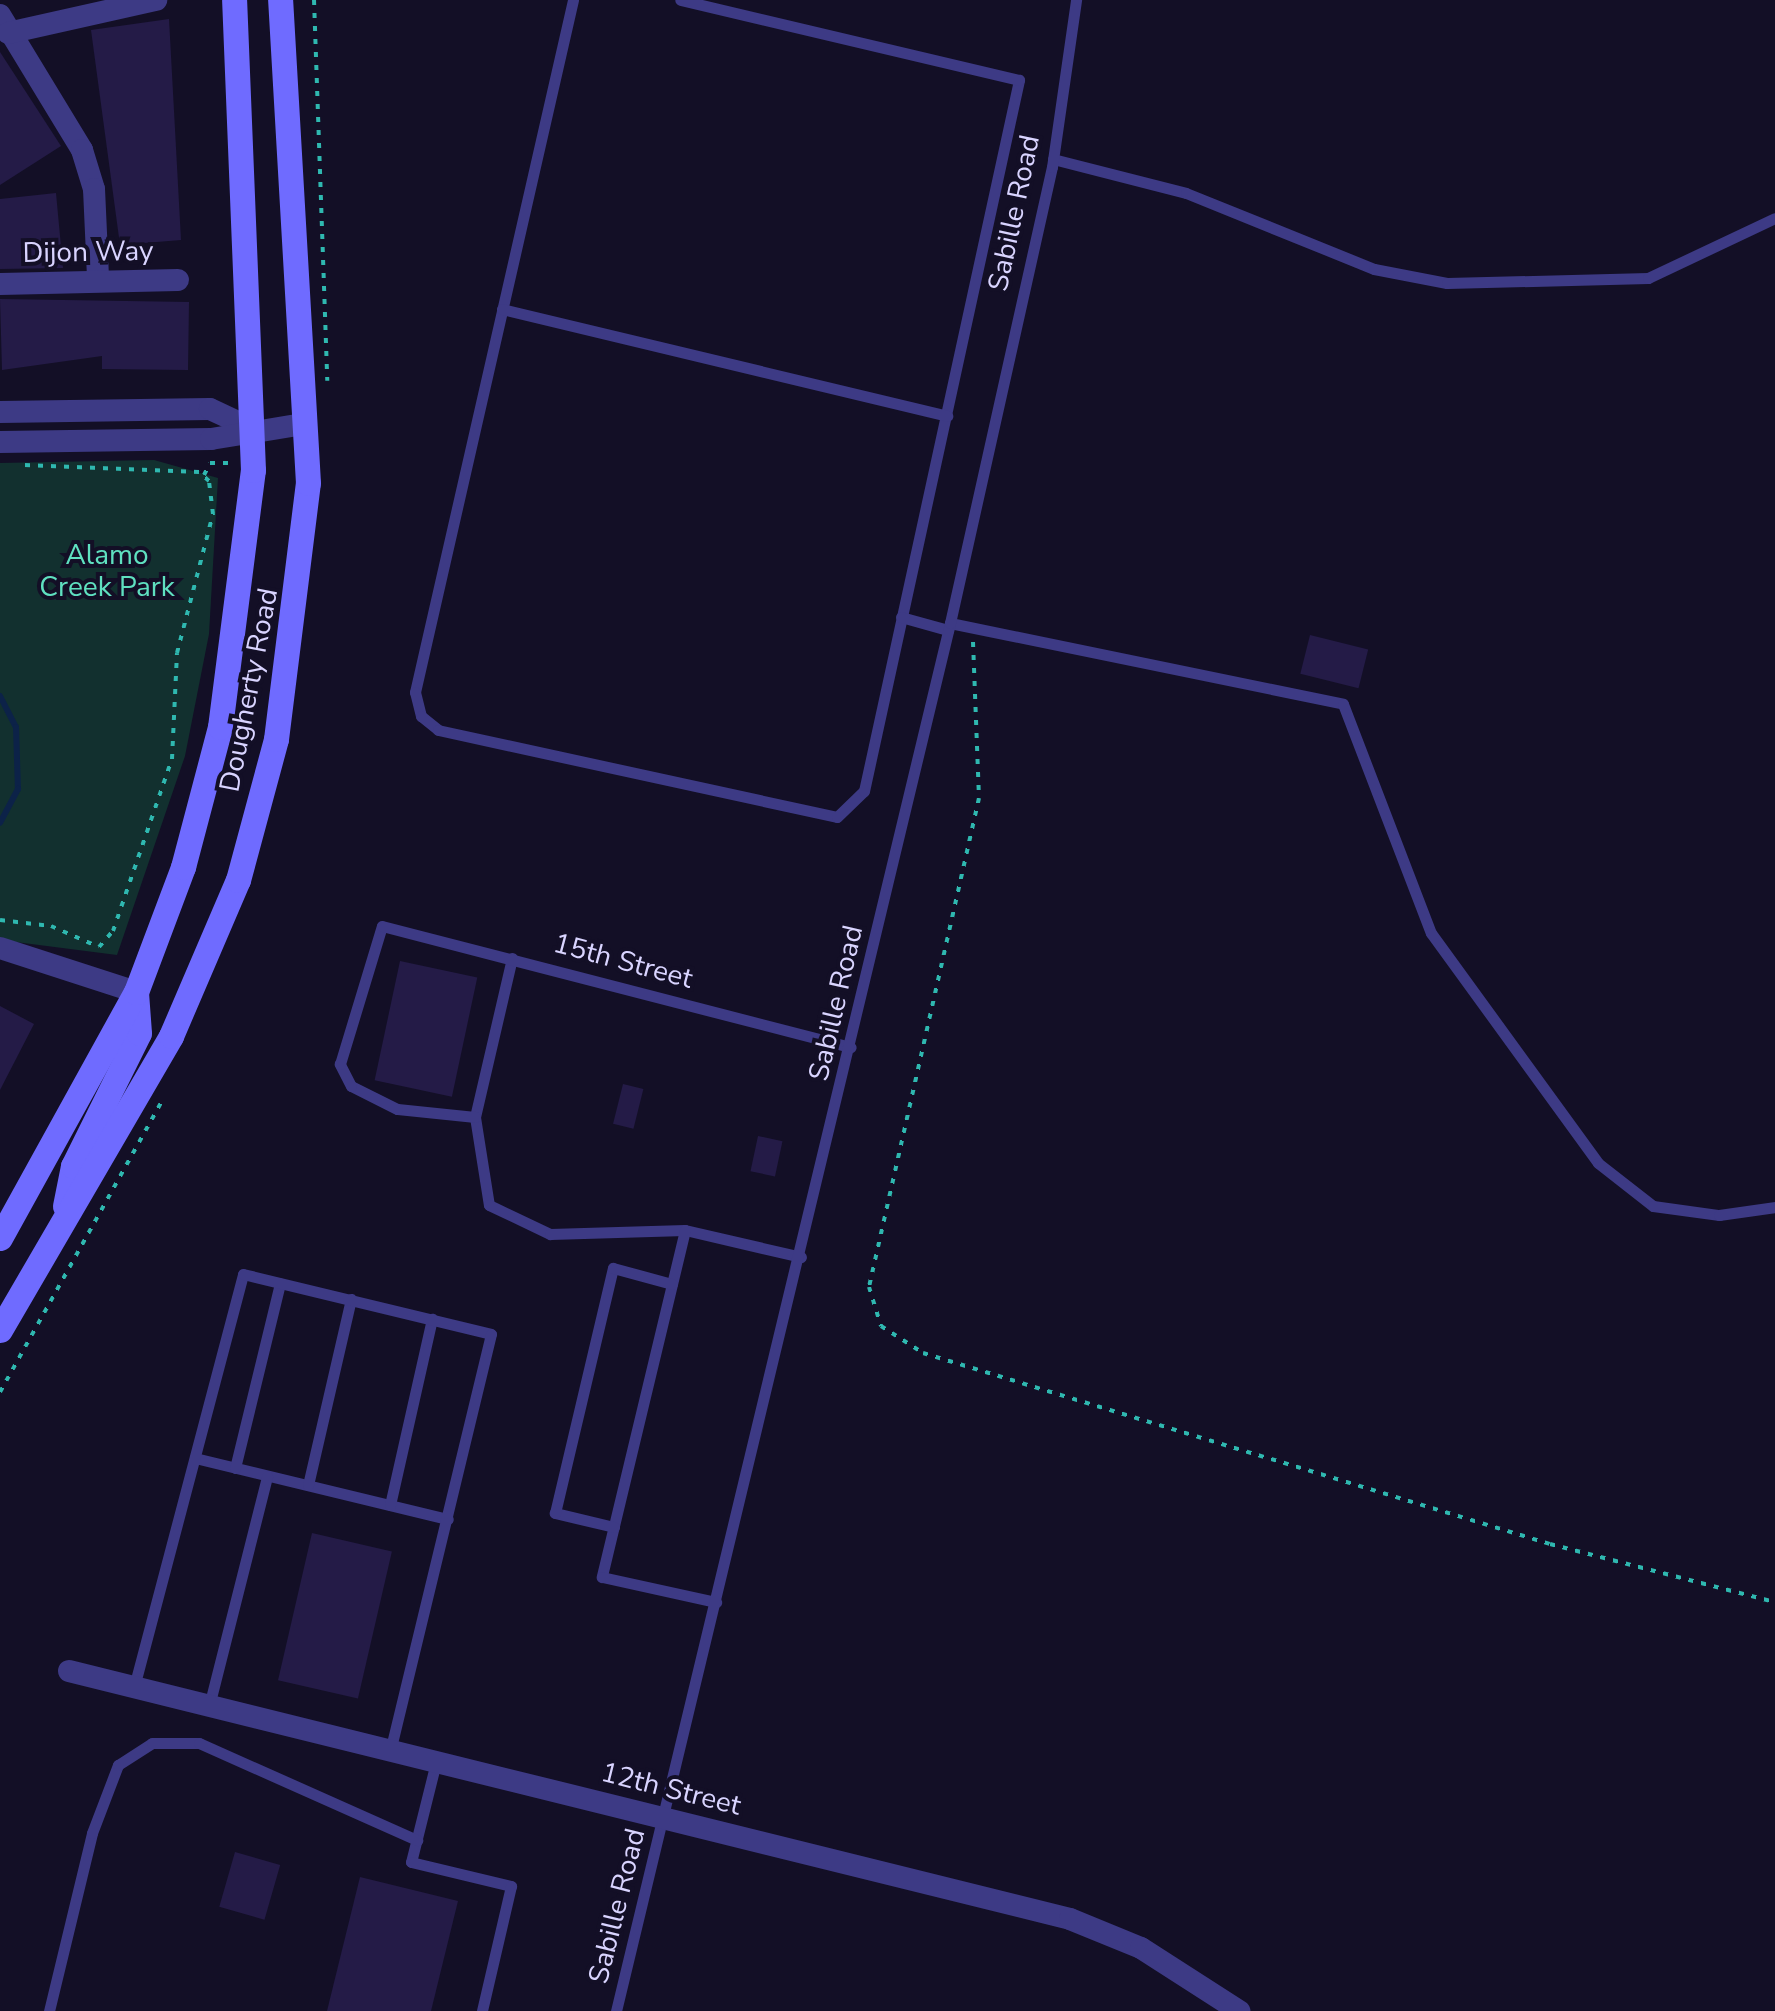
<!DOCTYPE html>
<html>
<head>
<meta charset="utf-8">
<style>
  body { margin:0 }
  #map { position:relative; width:1775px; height:2011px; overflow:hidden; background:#130f26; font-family:"Nunito Sans",sans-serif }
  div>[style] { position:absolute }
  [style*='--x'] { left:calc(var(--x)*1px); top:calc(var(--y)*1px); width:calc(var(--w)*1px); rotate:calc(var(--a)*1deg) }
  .green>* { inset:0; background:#12302f }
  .stream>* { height:6px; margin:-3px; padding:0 3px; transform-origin:3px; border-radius:3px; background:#0c2248 }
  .building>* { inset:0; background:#241b47; transform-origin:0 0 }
  .path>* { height:4px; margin-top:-2px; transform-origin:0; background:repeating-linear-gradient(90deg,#2fb8b0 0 5px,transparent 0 13px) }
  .service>* { height:11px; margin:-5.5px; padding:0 5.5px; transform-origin:5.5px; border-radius:5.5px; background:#3d3a85 }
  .minor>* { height:22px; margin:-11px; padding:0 11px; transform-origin:11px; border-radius:11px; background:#3d3a85 }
  .secondary>* { height:25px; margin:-12.5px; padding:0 12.5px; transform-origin:12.5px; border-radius:12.5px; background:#6f6bff }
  span { translate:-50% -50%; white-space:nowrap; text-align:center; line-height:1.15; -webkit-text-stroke:8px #130f26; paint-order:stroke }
  .street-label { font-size:28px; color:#d9d4ff }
  .park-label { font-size:28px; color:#5fe0c0 }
</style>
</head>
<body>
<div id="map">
  <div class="green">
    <i style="clip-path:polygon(154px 460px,218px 478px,209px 634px,185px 756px,117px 955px,0 940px,0 463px)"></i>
  </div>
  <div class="stream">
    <i style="--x:0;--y:696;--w:35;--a:63"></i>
    <i style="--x:16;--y:727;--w:62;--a:88.2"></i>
    <i style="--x:18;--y:789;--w:38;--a:118"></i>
  </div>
  <div class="building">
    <i style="clip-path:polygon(169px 19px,181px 240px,120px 245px,91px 30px)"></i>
    <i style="clip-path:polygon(0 52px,61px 146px,0 185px)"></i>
    <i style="clip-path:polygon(56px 193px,63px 268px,0 269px,0 199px)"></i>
    <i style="clip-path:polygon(0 299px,189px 302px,188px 370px,102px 369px,102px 356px,2px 370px)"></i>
    <i style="left:1310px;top:635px;width:60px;height:40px;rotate:14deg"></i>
    <i style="left:400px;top:961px;width:79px;height:122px;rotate:12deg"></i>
    <i style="clip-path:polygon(0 1006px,34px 1024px,0 1090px)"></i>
    <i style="left:623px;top:1084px;width:21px;height:41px;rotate:14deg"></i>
    <i style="left:758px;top:1136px;width:25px;height:36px;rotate:12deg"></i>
    <i style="left:312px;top:1533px;width:82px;height:151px;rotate:13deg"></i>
    <i style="left:235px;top:1852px;width:47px;height:57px;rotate:16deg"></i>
    <i style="clip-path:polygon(360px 1877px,458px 1901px,431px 2011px,327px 2011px)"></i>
  </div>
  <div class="path">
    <i style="--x:314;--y:0;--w:381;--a:88"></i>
    <i style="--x:204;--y:475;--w:13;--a:-63"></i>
    <i style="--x:210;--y:463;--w:22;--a:0"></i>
    <i style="--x:973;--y:642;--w:156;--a:87.8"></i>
    <i style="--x:979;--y:798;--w:501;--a:102.68"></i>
    <i style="--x:869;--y:1287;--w:41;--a:72.9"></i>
    <i style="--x:881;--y:1326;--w:50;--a:32.7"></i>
    <i style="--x:923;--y:1353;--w:655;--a:16.94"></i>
    <i style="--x:1550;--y:1544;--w:232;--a:14.5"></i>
    <i style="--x:0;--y:920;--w:51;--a:6.7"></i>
    <i style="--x:51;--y:926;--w:52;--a:23.6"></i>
    <i style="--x:99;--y:947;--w:21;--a:-49"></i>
    <i style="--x:113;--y:931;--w:182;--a:-71.1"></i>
    <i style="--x:172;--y:759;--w:106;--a:-87.3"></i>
    <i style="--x:177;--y:653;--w:144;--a:-75.5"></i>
    <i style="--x:213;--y:514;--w:33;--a:-97"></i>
    <i style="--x:209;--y:481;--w:13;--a:-138"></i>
    <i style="--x:199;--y:472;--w:175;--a:-177.7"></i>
    <i style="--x:0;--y:1392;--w:335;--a:-60.9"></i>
  </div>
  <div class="service">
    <i style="--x:573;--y:0;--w:710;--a:102.86"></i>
    <i style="--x:415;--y:692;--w:25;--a:76"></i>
    <i style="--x:421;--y:716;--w:22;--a:39"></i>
    <i style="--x:438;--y:730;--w:408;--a:12.3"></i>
    <i style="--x:837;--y:817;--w:37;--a:-44"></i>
    <i style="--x:864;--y:791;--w:728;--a:-77.7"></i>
    <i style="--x:1019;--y:80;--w:348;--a:-166.7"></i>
    <i style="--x:1053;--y:159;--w:137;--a:14.3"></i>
    <i style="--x:1186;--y:193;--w:203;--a:22"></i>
    <i style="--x:1374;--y:269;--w:74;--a:10.9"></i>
    <i style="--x:1447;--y:283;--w:201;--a:-1.4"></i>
    <i style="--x:1648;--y:278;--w:140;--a:-25.3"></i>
    <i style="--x:502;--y:309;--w:458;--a:13.5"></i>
    <i style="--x:901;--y:617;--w:49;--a:15.5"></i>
    <i style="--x:950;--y:623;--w:401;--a:11.6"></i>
    <i style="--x:1343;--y:704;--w:245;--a:69"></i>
    <i style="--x:1431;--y:933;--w:284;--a:54"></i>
    <i style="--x:1598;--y:1163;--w:70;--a:38"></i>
    <i style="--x:1653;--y:1206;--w:67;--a:7.8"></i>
    <i style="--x:1719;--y:1215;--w:57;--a:-8.1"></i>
    <i style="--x:512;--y:958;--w:163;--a:103.1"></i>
    <i style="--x:475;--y:1117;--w:89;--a:81"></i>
    <i style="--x:489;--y:1205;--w:68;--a:25.4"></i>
    <i style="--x:550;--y:1234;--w:135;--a:-1.7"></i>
    <i style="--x:685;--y:1230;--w:119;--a:13.1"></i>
    <i style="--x:475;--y:1117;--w:78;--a:-174.1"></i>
    <i style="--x:397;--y:1109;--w:51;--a:-153.4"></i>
    <i style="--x:351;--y:1086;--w:25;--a:-117"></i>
    <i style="--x:340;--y:1064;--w:144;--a:-73.1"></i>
    <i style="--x:382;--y:926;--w:484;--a:14.5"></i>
    <i style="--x:685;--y:1230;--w:357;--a:103.5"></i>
    <i style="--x:602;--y:1577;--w:117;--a:12.4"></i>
    <i style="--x:195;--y:1458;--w:260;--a:13.6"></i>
    <i style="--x:235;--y:1468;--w:190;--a:-76.3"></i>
    <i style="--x:308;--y:1485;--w:191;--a:-77"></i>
    <i style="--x:390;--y:1505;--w:191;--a:-77.3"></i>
    <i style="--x:614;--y:1527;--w:61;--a:-166.7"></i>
    <i style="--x:555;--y:1513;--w:252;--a:-76.7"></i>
    <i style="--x:613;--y:1268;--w:61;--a:15.2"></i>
    <i style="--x:134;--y:1687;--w:427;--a:-75.2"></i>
    <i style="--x:243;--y:1274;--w:255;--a:13.6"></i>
    <i style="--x:491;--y:1334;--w:428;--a:103.6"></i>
    <i style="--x:209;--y:1706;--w:237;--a:-75.8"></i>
    <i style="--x:436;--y:1762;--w:103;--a:104"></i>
    <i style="--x:411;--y:1862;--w:103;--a:13.5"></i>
    <i style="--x:511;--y:1886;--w:128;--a:103.1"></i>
    <i style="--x:49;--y:2011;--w:183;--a:-76.4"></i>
    <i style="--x:92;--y:1833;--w:73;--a:-69.1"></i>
    <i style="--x:118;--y:1765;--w:40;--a:-32.9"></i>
    <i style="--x:152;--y:1743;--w:47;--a:0"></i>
    <i style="--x:199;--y:1743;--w:239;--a:24"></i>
    <i style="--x:616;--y:2011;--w:1428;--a:-76.47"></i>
    <i style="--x:950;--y:623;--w:467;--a:-77.4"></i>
    <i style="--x:1052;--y:167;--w:169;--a:-81.8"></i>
  </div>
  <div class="minor">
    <i style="--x:0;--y:15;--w:158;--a:58.7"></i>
    <i style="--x:82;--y:150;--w:41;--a:72.9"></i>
    <i style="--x:94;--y:189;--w:89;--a:87.4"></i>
    <i style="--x:8;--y:33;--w:152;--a:-12.6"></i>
    <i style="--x:0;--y:284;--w:178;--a:-1.3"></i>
    <i style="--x:0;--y:412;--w:210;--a:-0.8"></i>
    <i style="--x:210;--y:409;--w:40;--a:25"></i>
    <i style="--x:0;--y:442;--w:211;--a:-0.8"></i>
    <i style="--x:211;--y:439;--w:94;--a:-9.2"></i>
    <i style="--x:0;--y:948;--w:143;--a:17.9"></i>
    <i style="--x:69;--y:1671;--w:1031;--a:13.91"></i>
    <i style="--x:1070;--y:1919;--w:77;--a:22.2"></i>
    <i style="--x:1141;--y:1948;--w:117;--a:32.7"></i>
  </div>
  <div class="secondary">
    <i style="--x:65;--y:1206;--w:41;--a:-78.7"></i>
    <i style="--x:73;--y:1166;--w:148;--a:-63.6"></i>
    <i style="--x:139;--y:1033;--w:41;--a:-94.2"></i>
    <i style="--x:0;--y:1238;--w:281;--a:-61.1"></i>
    <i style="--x:136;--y:992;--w:134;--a:-69.4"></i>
    <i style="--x:183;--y:867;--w:145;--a:-75.2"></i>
    <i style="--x:220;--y:727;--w:259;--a:-82.7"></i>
    <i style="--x:253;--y:470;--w:470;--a:-92.3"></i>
    <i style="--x:0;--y:1330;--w:340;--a:-59.8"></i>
    <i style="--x:171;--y:1036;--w:170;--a:-66.8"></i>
    <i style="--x:238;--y:880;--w:146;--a:-74.9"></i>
    <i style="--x:276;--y:739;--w:258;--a:-82.9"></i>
    <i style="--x:308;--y:483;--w:484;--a:-93.3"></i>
  </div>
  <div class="street-label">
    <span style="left:1014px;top:213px;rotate:-78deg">Sabille Road</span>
    <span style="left:88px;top:252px;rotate:-1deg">Dijon Way</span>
    <span style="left:249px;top:690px;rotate:-79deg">Dougherty Road</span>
    <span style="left:623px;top:961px;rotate:15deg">15th Street</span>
    <span style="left:836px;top:1003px;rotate:-77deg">Sabille Road</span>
    <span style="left:671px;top:1789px;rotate:14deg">12th Street</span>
    <span style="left:617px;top:1906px;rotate:-76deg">Sabille Road</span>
  </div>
  <div class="park-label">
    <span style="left:107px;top:571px">Alamo<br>Creek Park</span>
  </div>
</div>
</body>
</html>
